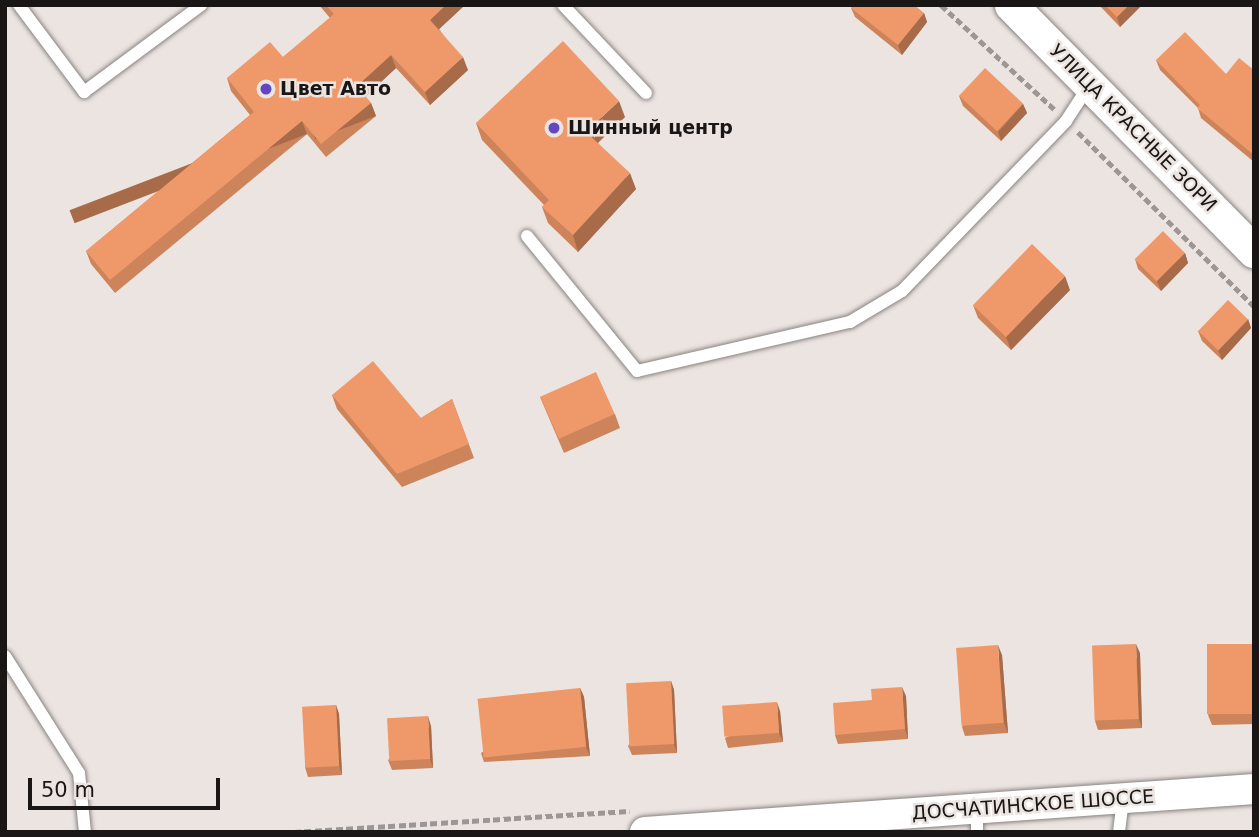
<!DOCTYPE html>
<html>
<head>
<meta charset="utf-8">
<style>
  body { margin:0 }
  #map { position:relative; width:1259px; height:837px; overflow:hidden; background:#ebe4e1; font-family:"DejaVu Sans",sans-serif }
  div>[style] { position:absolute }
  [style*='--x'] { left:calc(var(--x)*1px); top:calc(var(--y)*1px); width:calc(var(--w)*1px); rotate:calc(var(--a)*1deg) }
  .path>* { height:4.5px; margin-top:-2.25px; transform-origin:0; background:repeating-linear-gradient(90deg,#9c9794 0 7px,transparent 0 10.5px) }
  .roads { filter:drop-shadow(0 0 2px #898380) drop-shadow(0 0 2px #898380) }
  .service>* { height:12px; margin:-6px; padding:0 6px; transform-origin:6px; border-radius:6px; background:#fff }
  .tertiary>* { height:30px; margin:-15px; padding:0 15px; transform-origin:15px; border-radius:15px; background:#fff }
  .secondary>* { height:33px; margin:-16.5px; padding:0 16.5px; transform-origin:16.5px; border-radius:16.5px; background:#fff }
  .wall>* { inset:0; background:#ce845b }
  .shaded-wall>* { inset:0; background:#a76b4a; transform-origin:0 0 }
  .building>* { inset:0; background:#ef996a; transform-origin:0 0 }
  .dots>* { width:19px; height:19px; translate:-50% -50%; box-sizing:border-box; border:4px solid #ebe4e1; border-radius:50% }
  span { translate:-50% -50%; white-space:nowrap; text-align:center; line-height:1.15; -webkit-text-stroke:5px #ebe4e1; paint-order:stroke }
  .poi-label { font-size:19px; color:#191615; font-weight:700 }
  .left { translate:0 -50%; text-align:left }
  .street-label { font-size:19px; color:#191615 }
  .frame { position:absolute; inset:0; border:7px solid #191615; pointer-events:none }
  .scale { position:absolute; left:28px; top:778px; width:192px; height:32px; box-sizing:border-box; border:4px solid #191615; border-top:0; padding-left:9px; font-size:21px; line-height:24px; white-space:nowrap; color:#191615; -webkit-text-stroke:5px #ebe4e1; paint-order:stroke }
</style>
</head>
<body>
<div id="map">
  <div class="path">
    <i style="--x:941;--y:5;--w:154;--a:42.6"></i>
    <i style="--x:1078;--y:132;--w:247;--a:44.7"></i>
    <i style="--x:294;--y:832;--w:336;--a:-3.6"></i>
  </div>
  <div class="roads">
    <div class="service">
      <i style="--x:19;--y:5;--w:109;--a:53.2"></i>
      <i style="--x:84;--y:92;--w:146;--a:-36.6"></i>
      <i style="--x:563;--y:5;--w:121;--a:46.7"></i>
      <i style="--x:527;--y:236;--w:174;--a:50.8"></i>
      <i style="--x:637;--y:371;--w:219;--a:-13"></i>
      <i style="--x:850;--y:322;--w:61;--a:-30.8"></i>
      <i style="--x:902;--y:291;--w:236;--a:-46"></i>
      <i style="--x:1066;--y:121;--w:40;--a:-57.1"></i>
      <i style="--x:5;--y:656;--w:138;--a:57.7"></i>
      <i style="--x:79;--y:773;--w:59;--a:84.2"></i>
      <i style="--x:977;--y:832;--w:22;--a:-90"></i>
      <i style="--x:1119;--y:832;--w:32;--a:-83"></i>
    </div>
    <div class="tertiary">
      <i style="--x:645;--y:832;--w:611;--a:-4.04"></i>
    </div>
    <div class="secondary">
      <i style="--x:1011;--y:5;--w:346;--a:45.4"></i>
    </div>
  </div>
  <div class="wall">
    <i style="clip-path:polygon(319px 5px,465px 5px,439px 29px,468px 70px,430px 105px,396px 68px,365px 96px,371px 103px,376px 116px,326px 157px,307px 134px,115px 293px,91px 264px,86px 251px,250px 115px,231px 91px,227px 78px,283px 57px,330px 18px)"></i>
    <i style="clip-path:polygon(1099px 5px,1142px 5px,1120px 27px)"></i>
    <i style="clip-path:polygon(851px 8px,924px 13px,927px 22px,902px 55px,855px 17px)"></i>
    <i style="clip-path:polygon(1156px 60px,1226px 74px,1254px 70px,1254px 162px,1201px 118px,1198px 108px,1160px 70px)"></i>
    <i style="clip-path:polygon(959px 96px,1023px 104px,1027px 113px,1001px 141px,963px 106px)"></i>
    <i style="clip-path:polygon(625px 117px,598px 143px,636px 189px,578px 252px,548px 223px,542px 207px,544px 205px,482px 140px,476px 123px)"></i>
    <i style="clip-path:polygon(1185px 253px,1188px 263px,1161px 291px,1138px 269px,1135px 259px)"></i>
    <i style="clip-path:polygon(1070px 290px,1011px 350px,978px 318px,973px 305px)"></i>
    <i style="clip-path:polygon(1248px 319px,1251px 328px,1222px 360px,1202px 341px,1198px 331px)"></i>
    <i style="clip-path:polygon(332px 395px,421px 418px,452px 399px,474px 458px,402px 487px,337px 409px)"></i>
    <i style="clip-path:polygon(540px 397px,615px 414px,620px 428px,564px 453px)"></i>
    <i style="clip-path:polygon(1254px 644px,1254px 724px,1212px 725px,1208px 715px)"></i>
    <i style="clip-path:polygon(1140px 653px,1142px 728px,1098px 730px,1095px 721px)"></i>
    <i style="clip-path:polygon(1002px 655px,1008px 733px,965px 736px,962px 727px)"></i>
    <i style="clip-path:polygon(671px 681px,674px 690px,677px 753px,632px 755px,628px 746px)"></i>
    <i style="clip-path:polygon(580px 688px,584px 697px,590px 756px,484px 762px,481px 753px)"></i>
    <i style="clip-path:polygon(906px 696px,908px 739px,838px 744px,835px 735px,872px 700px)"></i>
    <i style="clip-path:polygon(336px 705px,339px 714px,342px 775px,308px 777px,305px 767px)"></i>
    <i style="clip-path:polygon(780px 711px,783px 742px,728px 748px,725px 738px)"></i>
    <i style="clip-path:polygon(431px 726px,433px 768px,392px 770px,388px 760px)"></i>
  </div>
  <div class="shaded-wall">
    <i style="clip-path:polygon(446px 5px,465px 5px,435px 33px,430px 20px)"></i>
    <i style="clip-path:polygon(1129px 5px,1142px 5px,1120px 27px,1117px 17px)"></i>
    <i style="clip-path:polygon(924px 13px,927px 22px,902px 55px,898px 45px)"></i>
    <i style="clip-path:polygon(391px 55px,396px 68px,362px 100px,357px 86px)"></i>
    <i style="clip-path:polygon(463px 57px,468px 70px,430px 105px,425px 92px)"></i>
    <i style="clip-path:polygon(619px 101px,625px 117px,592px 148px,586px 132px)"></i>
    <i style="left:371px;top:103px;width:14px;height:65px;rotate:69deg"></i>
    <i style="clip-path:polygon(1023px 104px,1027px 113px,1001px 141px,998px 132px)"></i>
    <i style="left:302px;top:121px;width:14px;height:249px;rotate:69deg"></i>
    <i style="clip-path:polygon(630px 173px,636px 189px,578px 252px,573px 235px)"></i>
    <i style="clip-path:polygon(1185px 253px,1188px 263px,1161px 291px,1157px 281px)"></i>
    <i style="clip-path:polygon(1065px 276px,1070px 290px,1011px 350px,1006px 337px)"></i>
    <i style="clip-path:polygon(1248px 319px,1251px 328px,1222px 360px,1218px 350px)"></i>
    <i style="clip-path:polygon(1136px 644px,1140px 653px,1142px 728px,1139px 719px)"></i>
    <i style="clip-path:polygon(998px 645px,1002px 655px,1008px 733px,1004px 723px)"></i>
    <i style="clip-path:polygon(671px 681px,674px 690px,677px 753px,674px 744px)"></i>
    <i style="clip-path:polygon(902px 687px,906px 696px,908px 739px,905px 729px)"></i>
    <i style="clip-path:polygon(580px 688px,584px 697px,590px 756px,586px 747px)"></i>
    <i style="clip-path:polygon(777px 702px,780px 711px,783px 742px,779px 733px)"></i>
    <i style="clip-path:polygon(336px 705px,339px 714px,342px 775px,339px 766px)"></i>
    <i style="clip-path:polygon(428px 716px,431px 726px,433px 768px,430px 759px)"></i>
  </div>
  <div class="building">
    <i style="clip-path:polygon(326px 5px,446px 5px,430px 20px,463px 57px,425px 92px,391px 55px,357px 86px,371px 103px,321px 144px,302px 121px,110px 280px,86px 251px,254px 112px,227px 78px,270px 42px,283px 57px,334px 14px)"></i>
    <i style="clip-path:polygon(853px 5px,914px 5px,924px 13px,898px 45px,851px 8px)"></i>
    <i style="clip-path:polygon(1105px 5px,1129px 5px,1117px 17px)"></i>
    <i style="clip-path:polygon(1185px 32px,1226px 74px,1239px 58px,1254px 70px,1254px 155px,1197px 108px,1200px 105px,1156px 60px)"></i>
    <i style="clip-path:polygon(563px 41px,619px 101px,586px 132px,630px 173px,573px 235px,542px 207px,549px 200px,476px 123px)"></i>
    <i style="left:985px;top:68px;width:52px;height:38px;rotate:43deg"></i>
    <i style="left:1163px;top:231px;width:31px;height:40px;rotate:45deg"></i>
    <i style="left:1032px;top:244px;width:46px;height:85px;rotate:44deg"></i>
    <i style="left:1228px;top:300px;width:28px;height:43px;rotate:44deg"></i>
    <i style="clip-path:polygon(373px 361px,421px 418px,452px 399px,469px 444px,397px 474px,332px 395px)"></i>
    <i style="left:596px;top:372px;width:46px;height:61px;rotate:66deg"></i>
    <i style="left:1136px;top:644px;width:75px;height:44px;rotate:88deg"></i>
    <i style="left:1254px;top:644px;width:70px;height:47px;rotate:90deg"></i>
    <i style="left:998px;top:645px;width:78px;height:42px;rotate:86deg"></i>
    <i style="left:671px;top:681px;width:63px;height:45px;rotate:87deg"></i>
    <i style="clip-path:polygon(902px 687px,905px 729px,835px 735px,833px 703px,872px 700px,871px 689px)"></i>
    <i style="left:580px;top:688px;width:59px;height:103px;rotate:84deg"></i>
    <i style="left:777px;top:702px;width:31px;height:55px;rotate:86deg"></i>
    <i style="left:336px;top:705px;width:61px;height:34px;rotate:87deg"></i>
    <i style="left:428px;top:716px;width:43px;height:41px;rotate:87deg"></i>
  </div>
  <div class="dots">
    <i style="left:266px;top:89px;background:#6247c0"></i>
    <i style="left:554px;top:128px;background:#6247c0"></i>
  </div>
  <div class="poi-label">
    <span class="left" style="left:280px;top:89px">Цвет Авто</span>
    <span class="left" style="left:568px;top:128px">Шинный центр</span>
  </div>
  <div class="street-label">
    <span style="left:1133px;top:128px;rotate:45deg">УЛИЦА КРАСНЫЕ ЗОРИ</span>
    <span style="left:1033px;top:805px;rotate:-4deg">ДОСЧАТИНСКОЕ ШОССЕ</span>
  </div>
  <div class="frame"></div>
  <div class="scale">50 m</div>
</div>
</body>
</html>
